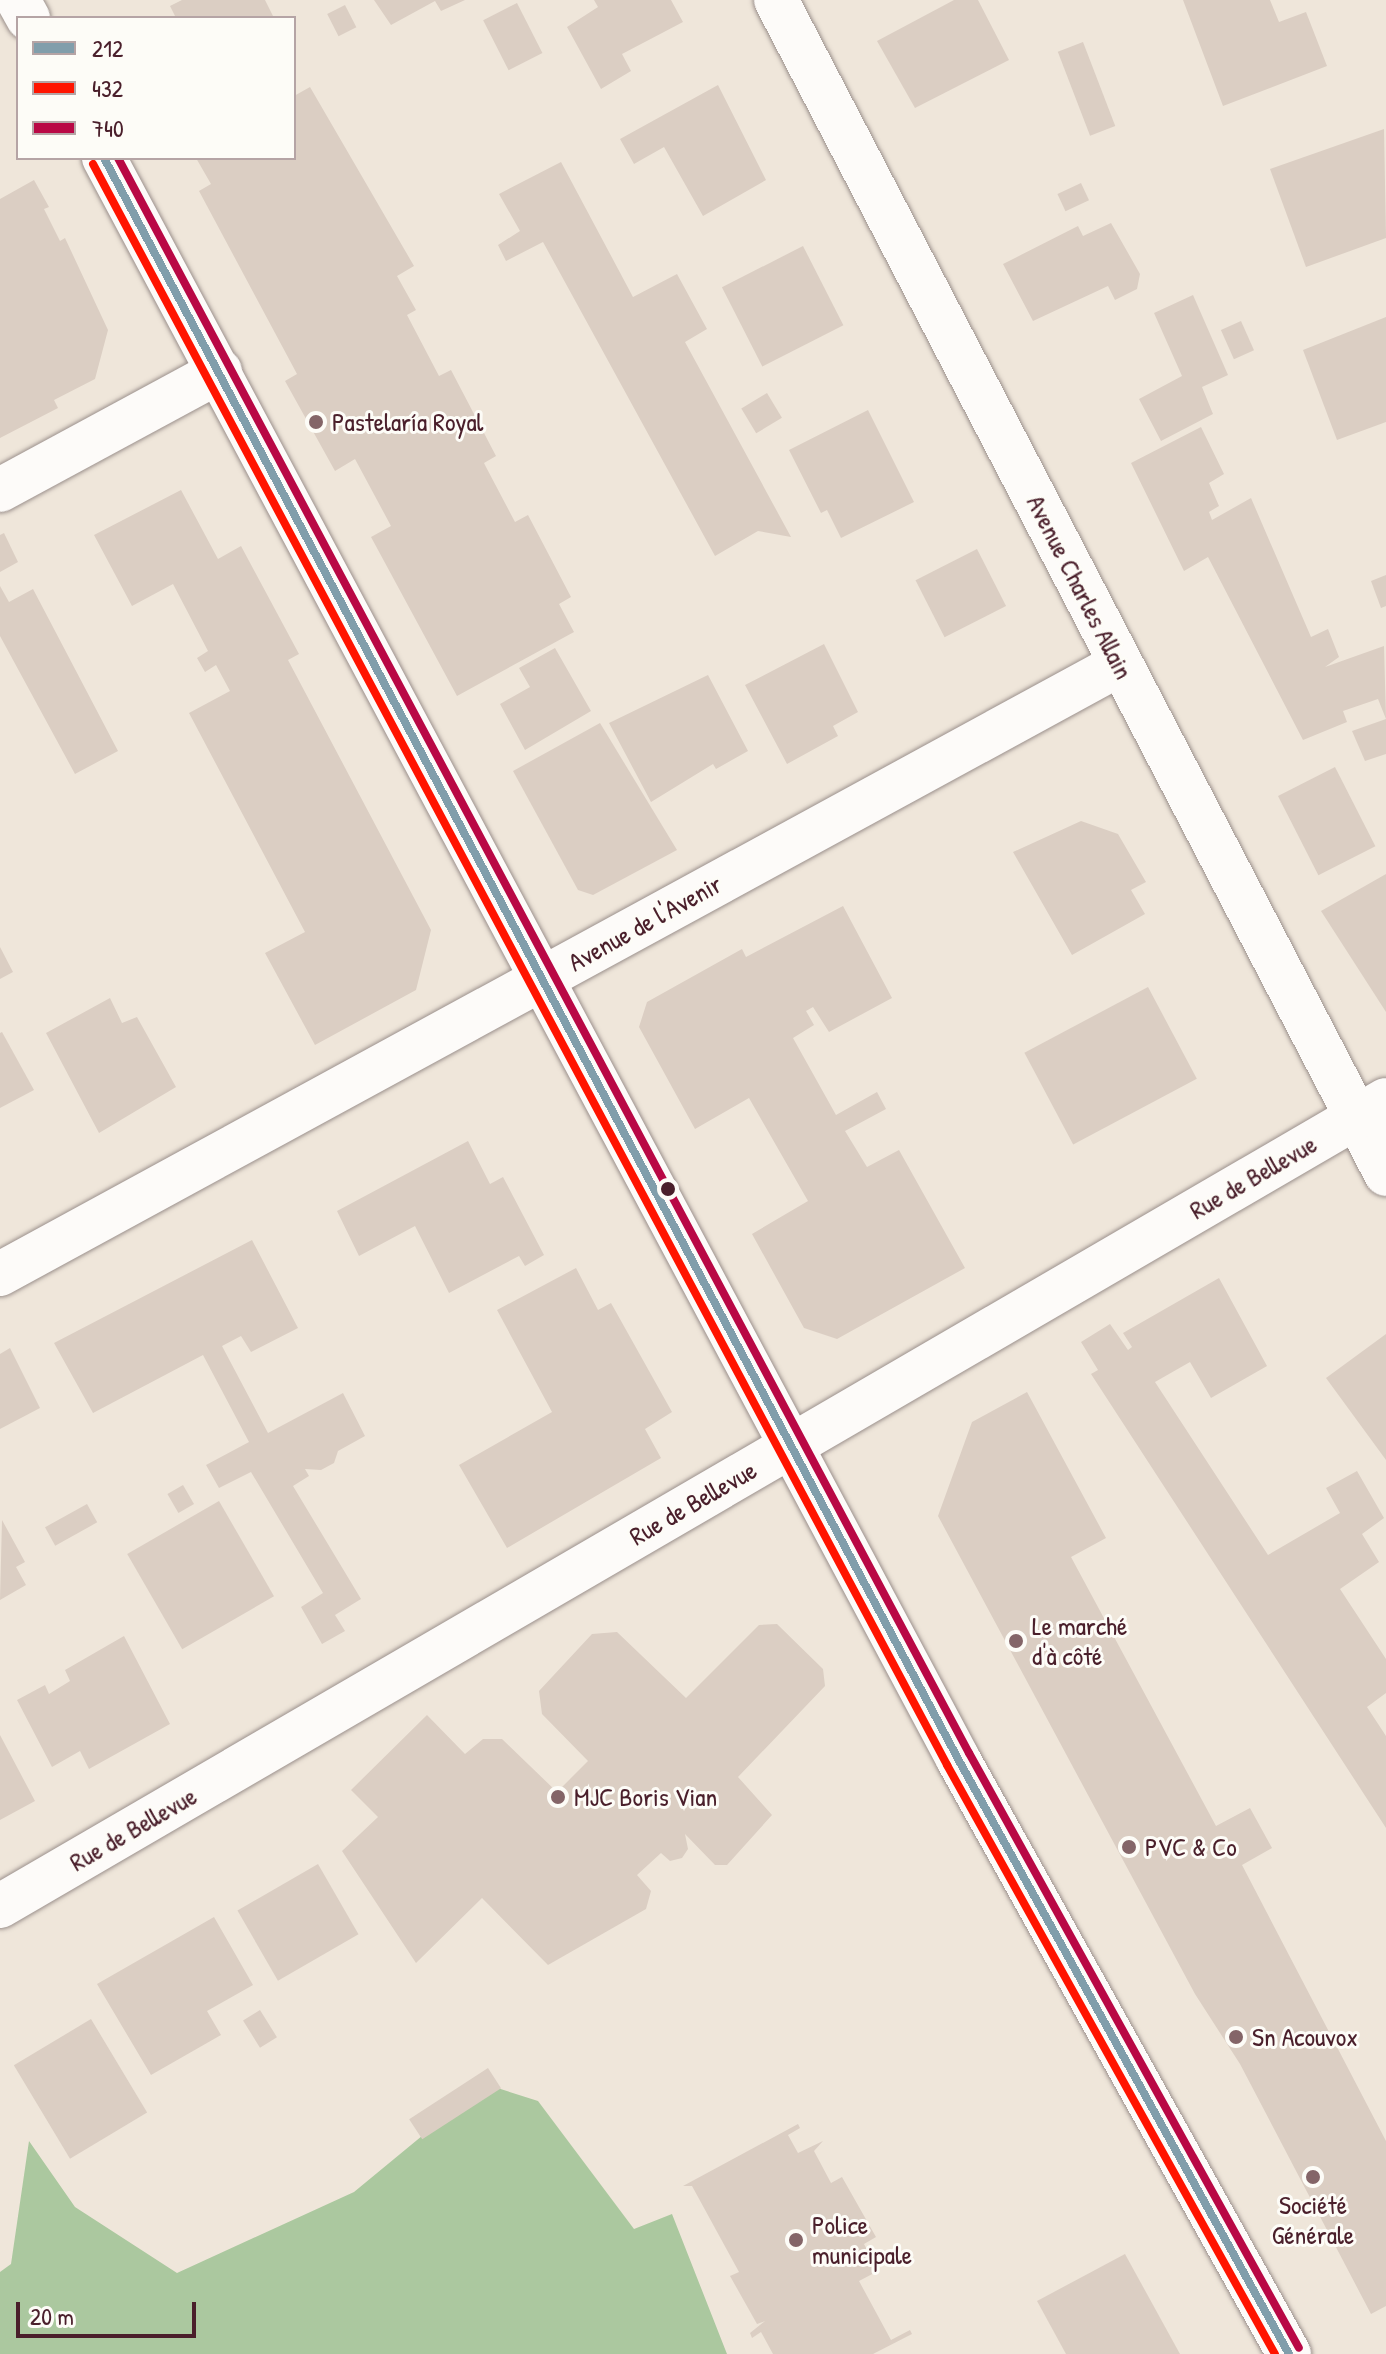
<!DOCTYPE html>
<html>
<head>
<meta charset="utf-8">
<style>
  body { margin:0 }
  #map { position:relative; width:1386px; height:2354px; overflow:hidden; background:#efe6da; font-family:"Patrick Hand",sans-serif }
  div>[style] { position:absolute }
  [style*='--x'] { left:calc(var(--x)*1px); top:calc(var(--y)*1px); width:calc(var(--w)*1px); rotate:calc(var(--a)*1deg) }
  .forest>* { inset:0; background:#abc89f }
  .building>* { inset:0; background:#dbcec3; transform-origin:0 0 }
  .roads { filter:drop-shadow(0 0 2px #9b908c) drop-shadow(0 0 2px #9b908c) }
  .minor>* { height:44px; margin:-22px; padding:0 22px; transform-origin:22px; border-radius:22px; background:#fdfbf9 }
  .tertiary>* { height:44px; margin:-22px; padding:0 22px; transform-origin:22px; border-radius:22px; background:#fdfbf9 }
  .bus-1>* { height:8px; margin:-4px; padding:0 4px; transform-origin:4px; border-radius:4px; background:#819eab }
  .bus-2>* { height:8px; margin:-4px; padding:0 4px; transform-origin:4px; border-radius:4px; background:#ff1400 }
  .bus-3>* { height:8px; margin:-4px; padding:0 4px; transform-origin:4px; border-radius:4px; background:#b90845 }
  .dots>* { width:22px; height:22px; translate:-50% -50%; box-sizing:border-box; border:4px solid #fdfcf7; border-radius:50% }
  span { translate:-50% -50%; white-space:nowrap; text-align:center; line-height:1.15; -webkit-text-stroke:6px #fdfcf7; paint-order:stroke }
  .poi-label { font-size:26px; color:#4a1f2b }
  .left { translate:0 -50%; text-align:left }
  .street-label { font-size:26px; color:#4a1f2b }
  .legend { position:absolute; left:16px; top:16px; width:280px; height:144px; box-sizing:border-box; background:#fdfcf7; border:2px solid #b5a4a5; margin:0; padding:10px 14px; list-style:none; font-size:24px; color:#4a1f2b }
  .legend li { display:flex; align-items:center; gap:16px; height:40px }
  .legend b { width:40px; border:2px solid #b5a4a5 }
  .scale { position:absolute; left:16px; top:2302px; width:180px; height:36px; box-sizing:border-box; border:4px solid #4a1f2b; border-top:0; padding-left:10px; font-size:24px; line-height:28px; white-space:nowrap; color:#4a1f2b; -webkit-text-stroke:6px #fdfcf7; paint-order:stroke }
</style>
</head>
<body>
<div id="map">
  <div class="forest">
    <i style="clip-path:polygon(485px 2084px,538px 2101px,634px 2229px,672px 2214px,727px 2354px,0 2354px,0 2272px,11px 2264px,29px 2141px,75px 2207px,177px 2273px,354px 2192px)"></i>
  </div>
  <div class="building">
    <i style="clip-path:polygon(182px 0,265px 0,273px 16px,176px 18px,170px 6px)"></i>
    <i style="clip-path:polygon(374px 0,465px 0,441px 11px,435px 1px,391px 25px)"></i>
    <i style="clip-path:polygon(594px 0,671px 0,683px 22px,622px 54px,631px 71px,601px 89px,567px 27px,598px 7px)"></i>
    <i style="clip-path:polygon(954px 0,978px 0,1009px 60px,915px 108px,877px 41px)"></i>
    <i style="clip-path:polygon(1183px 0,1270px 0,1279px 22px,1306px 12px,1327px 66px,1223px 106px)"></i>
    <i style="left:517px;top:3px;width:56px;height:38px;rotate:63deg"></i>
    <i style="left:345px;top:5px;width:25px;height:20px;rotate:63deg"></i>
    <i style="left:1083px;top:42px;width:90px;height:27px;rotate:69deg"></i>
    <i style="clip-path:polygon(718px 85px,766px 180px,703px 216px,664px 147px,634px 164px,620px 139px)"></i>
    <i style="clip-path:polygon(310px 87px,414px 266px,397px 276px,416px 310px,407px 315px,439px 376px,451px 370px,496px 456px,484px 463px,486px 467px,515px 522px,528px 515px,571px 597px,559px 604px,574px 632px,457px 696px,371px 537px,391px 526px,355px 459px,335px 471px,285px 381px,297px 374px,199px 191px,211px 184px,196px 158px,294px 158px,294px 96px)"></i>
    <i style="clip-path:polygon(1384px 129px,1386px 238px,1306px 267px,1270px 169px)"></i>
    <i style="clip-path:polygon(561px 162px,633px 297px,677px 274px,707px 329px,685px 342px,791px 537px,758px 531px,715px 556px,543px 242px,506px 261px,498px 245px,520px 231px,499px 194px)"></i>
    <i style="clip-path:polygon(34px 180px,49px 207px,44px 209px,60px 241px,65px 238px,108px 330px,95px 379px,54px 400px,58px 408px,0 438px,0 199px)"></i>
    <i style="left:1081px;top:183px;width:19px;height:26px;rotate:65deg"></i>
    <i style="clip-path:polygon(1111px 223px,1140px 274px,1137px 289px,1115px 300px,1108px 286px,1033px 321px,1003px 264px,1078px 226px,1083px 236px)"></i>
    <i style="left:803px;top:246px;width:89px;height:91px;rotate:63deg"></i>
    <i style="clip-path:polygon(1193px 295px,1228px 375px,1202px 387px,1213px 414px,1161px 441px,1139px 399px,1182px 376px,1154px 313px)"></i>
    <i style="clip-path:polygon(1386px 317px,1386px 422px,1337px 440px,1303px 350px)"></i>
    <i style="left:1241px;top:321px;width:32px;height:22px;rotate:66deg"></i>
    <i style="left:767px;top:393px;width:29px;height:30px;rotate:59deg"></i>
    <i style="clip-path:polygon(868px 410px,914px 502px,841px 538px,827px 510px,821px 513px,789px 450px)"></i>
    <i style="clip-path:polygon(1201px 427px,1224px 474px,1209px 483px,1219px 506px,1209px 512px,1212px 520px,1251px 498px,1311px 637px,1328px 629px,1339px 657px,1325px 667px,1384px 646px,1386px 719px,1378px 699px,1343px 711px,1347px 722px,1303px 740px,1208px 557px,1184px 571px,1131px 463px)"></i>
    <i style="clip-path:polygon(181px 490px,218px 559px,241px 546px,299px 654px,288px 660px,431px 930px,416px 990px,315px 1045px,265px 953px,305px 932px,189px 713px,230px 691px,216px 665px,205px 672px,197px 658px,208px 651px,173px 584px,132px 606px,94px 535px)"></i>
    <i style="clip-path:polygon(4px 533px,18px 562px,0 572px,0 535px)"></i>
    <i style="left:977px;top:549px;width:64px;height:69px;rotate:63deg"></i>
    <i style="clip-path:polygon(1386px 575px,1386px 606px,1381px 608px,1371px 581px)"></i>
    <i style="clip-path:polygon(0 586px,9px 602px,33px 589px,118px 751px,75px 774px,0 636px)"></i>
    <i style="clip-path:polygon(824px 644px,858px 712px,833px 726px,838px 736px,787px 764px,745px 685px)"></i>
    <i style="clip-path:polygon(555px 648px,591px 711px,525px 750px,500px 704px,530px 687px,519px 668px)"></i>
    <i style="clip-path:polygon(708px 675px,748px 751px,716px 769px,713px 764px,651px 802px,609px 723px)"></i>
    <i style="clip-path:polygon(1386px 719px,1386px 754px,1365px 761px,1352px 731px)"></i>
    <i style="clip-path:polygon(600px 723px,677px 850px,593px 895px,578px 890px,513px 771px)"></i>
    <i style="left:1335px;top:767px;width:89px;height:64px;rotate:63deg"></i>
    <i style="clip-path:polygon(1081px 821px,1118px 834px,1146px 882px,1131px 890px,1145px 914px,1072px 955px,1013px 852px)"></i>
    <i style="clip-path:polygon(1386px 874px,1386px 1012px,1321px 911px)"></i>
    <i style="clip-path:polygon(843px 906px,892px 998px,829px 1032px,813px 1007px,806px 1011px,814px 1025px,793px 1038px,836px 1115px,877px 1092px,886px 1109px,845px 1131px,867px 1167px,899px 1150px,965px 1268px,837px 1339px,804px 1328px,752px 1234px,808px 1201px,749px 1098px,695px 1129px,639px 1027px,647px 1002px,742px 949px,746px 957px)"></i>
    <i style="clip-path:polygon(0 947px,13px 972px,0 979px)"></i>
    <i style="left:1148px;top:987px;width:104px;height:140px;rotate:62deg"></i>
    <i style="clip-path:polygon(110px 998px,122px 1023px,137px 1017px,176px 1087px,99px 1133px,46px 1033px)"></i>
    <i style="clip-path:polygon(2px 1032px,34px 1090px,0 1108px,0 1033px)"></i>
    <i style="clip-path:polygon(468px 1141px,490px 1184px,503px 1177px,544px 1255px,525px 1266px,519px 1256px,449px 1293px,415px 1226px,359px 1256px,337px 1211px)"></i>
    <i style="clip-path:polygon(252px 1240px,298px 1328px,251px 1352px,241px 1336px,222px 1346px,268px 1433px,343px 1393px,365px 1436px,338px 1451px,334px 1463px,321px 1470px,305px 1469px,309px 1476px,293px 1486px,361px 1599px,335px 1615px,345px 1631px,322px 1644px,301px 1607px,323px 1593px,251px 1472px,219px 1488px,206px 1465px,249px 1442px,203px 1355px,93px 1413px,54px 1343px)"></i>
    <i style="clip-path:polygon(576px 1268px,598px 1310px,611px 1303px,672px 1412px,645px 1429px,661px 1458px,507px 1548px,459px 1465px,552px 1412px,497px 1310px)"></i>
    <i style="clip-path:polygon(1219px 1278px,1267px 1366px,1211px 1398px,1190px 1362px,1155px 1382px,1268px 1555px,1340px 1513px,1326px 1488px,1357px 1471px,1384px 1518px,1362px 1534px,1379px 1562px,1340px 1589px,1386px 1659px,1386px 1693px,1367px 1707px,1386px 1736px,1386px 1828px,1091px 1374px,1098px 1370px,1081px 1342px,1110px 1324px,1128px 1350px,1132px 1347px,1123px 1333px)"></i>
    <i style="clip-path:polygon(1386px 1334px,1386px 1460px,1326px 1378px)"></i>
    <i style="clip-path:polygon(10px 1348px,40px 1408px,0 1429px,0 1354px)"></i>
    <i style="clip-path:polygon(1027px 1392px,1106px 1538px,1071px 1557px,1216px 1826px,1250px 1808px,1272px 1848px,1242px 1865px,1386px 2141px,1386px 2306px,1371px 2314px,1240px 2064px,1195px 1994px,938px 1516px,972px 1422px)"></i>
    <i style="left:183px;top:1485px;width:22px;height:18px;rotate:60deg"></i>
    <i style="left:219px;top:1501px;width:110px;height:106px;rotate:60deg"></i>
    <i style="left:87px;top:1504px;width:21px;height:48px;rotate:61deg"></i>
    <i style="clip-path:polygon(2px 1520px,25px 1562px,16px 1567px,26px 1585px,0 1600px)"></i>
    <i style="clip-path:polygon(777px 1624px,823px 1669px,825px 1686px,738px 1777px,772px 1815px,727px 1865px,715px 1865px,685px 1834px,688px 1849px,682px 1858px,670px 1861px,661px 1853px,637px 1875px,651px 1891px,646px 1909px,548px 1965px,482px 1898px,416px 1963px,342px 1851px,378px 1817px,351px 1790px,427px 1715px,465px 1754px,483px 1739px,502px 1739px,557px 1792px,588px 1761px,542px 1714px,539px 1691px,592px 1634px,617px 1632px,686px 1698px,759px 1625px)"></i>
    <i style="clip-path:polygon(124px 1636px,170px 1724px,89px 1769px,80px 1751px,52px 1767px,17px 1700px,45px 1685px,49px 1694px,70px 1681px,65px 1670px)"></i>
    <i style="clip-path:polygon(0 1735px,35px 1801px,0 1820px)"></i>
    <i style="left:318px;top:1864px;width:81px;height:93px;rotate:60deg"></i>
    <i style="clip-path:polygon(214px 1917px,253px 1985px,207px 2011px,221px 2035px,151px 2075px,97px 1984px)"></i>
    <i style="left:260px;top:2010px;width:32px;height:20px;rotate:58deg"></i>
    <i style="left:91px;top:2019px;width:109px;height:90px;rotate:59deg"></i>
    <i style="left:488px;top:2068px;width:24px;height:94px;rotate:57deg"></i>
    <i style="clip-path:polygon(798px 2124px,800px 2128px,788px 2135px,798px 2153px,823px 2141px,814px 2151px,831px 2183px,842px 2177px,876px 2237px,864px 2244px,878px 2271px,859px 2281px,891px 2340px,910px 2330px,912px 2334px,873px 2354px,773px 2354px,761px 2332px,752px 2338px,750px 2333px,765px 2321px,757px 2324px,730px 2276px,739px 2272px,692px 2186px,683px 2186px)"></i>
    <i style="clip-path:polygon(1125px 2254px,1180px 2354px,1066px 2354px,1037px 2301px)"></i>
  </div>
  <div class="roads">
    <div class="minor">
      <i style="--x:776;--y:0;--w:1323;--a:62.54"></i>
      <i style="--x:0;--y:490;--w:250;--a:-28.4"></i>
      <i style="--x:0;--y:1274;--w:1275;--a:-28.57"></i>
      <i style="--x:0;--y:1906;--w:1603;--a:-30.18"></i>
    </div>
    <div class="tertiary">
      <i style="--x:18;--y:0;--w:21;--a:61"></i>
      <i style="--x:104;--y:158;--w:1815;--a:61.92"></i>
      <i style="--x:958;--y:1759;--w:681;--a:60.91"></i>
    </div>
  </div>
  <div class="bus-1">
    <i style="--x:104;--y:158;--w:1815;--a:61.92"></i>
    <i style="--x:958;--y:1759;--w:681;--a:60.91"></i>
  </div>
  <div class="bus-2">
    <i style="--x:93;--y:164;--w:1815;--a:61.92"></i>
    <i style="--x:947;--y:1765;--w:674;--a:60.89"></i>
  </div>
  <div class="bus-3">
    <i style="--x:118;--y:158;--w:1808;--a:61.92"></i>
    <i style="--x:969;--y:1753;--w:680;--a:60.99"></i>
  </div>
  <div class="dots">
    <i style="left:316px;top:422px;background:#846568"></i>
    <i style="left:668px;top:1189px;background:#4a1f2b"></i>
    <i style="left:1016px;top:1641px;background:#846568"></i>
    <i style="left:558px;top:1797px;background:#846568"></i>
    <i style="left:1129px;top:1847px;background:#846568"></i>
    <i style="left:1236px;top:2037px;background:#846568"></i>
    <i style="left:1313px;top:2177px;background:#846568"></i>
    <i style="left:796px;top:2240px;background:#846568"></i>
  </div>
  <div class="poi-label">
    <span class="left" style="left:332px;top:422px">Pastelaría Royal</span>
    <span class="left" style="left:1032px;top:1641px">Le marché<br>d'à côté</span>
    <span class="left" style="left:574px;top:1797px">MJC Boris Vian</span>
    <span class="left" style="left:1145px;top:1847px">PVC &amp; Co</span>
    <span class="left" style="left:1252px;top:2037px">Sn Acouvox</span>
    <span style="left:1313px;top:2220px">Société<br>Générale</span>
    <span class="left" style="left:812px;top:2240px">Police<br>municipale</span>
  </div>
  <div class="street-label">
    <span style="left:1080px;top:587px;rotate:63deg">Avenue Charles Allain</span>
    <span style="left:645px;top:923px;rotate:-29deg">Avenue de l'Avenir</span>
    <span style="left:1253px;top:1177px;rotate:-30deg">Rue de Bellevue</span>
    <span style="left:693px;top:1503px;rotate:-30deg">Rue de Bellevue</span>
    <span style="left:133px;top:1829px;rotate:-30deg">Rue de Bellevue</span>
  </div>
  <ul class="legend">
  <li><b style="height:10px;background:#819eab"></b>212</li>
  <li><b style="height:10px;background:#ff1400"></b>432</li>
  <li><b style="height:10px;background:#b90845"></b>740</li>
  </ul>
  <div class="scale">20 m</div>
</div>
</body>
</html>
